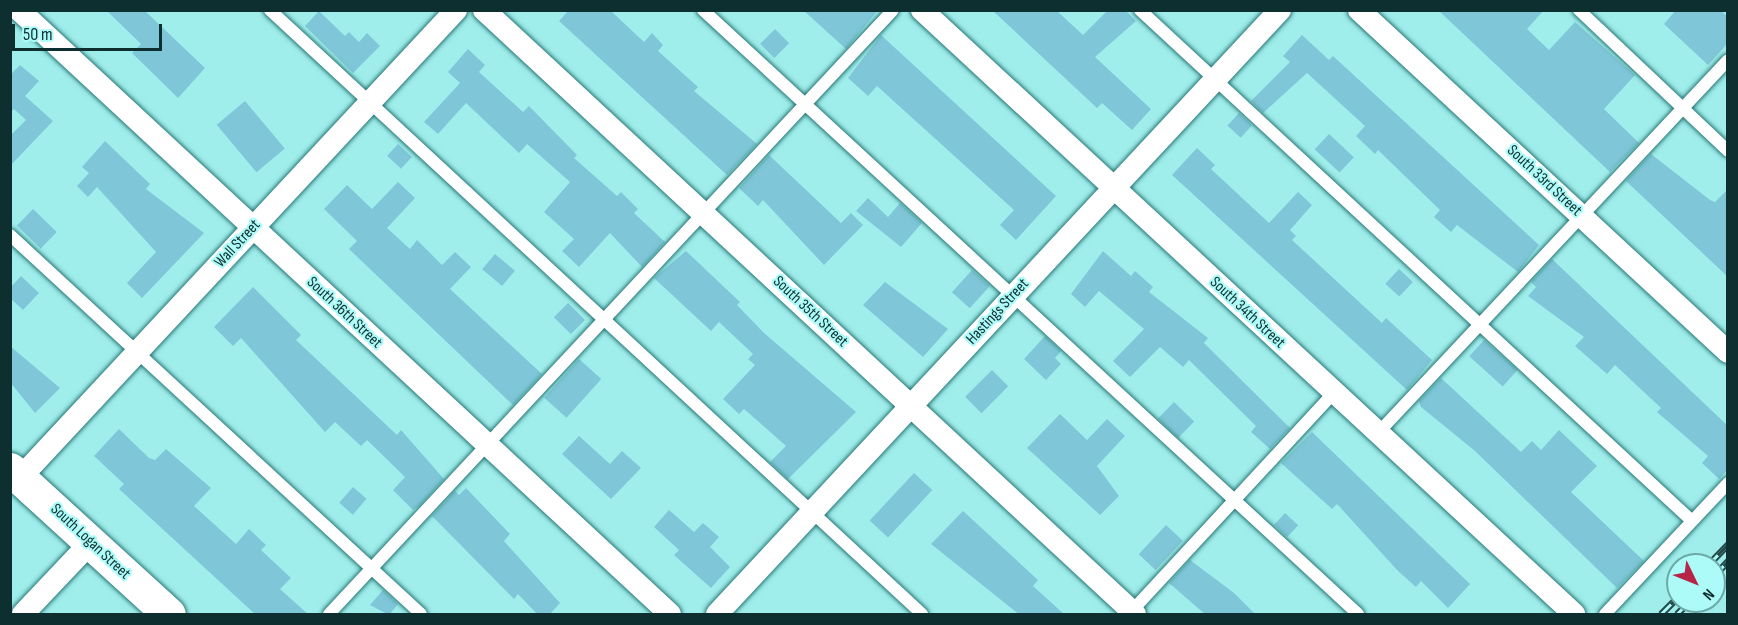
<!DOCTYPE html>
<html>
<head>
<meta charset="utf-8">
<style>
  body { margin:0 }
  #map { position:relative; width:1738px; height:625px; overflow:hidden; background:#a0eeec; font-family:"Sofia Sans Condensed",sans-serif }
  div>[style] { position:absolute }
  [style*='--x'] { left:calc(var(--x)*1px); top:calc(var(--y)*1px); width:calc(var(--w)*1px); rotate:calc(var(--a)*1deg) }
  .building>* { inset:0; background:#7fc7d8; transform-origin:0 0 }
  .roads { filter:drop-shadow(0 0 2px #277776) drop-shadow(0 0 2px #277776) }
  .lane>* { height:12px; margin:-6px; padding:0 6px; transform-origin:6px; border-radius:6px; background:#fff }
  .street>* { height:22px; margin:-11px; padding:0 11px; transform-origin:11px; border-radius:11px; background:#fff }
  .secondary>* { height:33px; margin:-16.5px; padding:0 16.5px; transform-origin:16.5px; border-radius:16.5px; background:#fff }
  .rail>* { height:7px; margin-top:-3.5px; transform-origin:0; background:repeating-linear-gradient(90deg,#adfbf9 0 14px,#234a4a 0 28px); box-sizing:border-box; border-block:2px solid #234a4a }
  span { translate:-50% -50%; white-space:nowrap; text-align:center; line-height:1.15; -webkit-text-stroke:4.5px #adfbf9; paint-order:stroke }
  .street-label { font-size:16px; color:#0e2f2f }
  .frame { position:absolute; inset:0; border:12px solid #0e2f2f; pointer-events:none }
  .north { position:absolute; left:1666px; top:553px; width:60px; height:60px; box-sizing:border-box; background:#adfbf9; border:2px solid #6da9a8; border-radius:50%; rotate:133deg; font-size:16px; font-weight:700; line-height:24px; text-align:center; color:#0e2f2f }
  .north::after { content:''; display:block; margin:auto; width:21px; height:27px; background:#b62446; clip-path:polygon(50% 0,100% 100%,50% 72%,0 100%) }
  .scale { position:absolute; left:12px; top:24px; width:150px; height:27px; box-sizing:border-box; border:3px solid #0e2f2f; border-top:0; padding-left:8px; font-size:18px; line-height:21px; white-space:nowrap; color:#0e2f2f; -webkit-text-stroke:4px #adfbf9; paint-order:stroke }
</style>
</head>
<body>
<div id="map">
  <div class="building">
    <i style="clip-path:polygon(106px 10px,144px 10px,205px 68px,178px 98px,132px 53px,141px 44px)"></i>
    <i style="clip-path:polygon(569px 10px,610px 10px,644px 42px,652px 33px,663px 45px,658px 51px,698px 87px,694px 91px,757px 144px,727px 175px,559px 21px)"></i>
    <i style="clip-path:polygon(803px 10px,878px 10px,846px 49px)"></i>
    <i style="clip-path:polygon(992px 10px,1056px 10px,1083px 35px,1108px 10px,1125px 10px,1136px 21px,1095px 57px,1151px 109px,1132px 130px,1102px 103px,1097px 108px)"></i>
    <i style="clip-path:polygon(1438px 10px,1544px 10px,1527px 29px,1549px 50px,1575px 22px,1635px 75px,1604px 109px,1639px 143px,1610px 172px)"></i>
    <i style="clip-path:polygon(1676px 10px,1720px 10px,1728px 17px,1728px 43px,1708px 65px,1664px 24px)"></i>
    <i style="clip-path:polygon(319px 11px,345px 36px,349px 32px,359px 42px,367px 33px,380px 46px,353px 73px,305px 26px)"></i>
    <i style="left:775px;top:29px;width:20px;height:21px;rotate:45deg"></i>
    <i style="clip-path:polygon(881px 35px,1056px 196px,1016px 240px,1000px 225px,1014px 210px,877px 86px,868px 96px,848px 78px)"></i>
    <i style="clip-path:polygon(1302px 35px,1329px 60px,1333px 56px,1539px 245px,1518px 272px,1457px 225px,1451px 232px,1434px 217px,1440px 210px,1378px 150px,1375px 154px,1356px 136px,1365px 126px,1307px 73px,1263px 113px,1251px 101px,1290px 62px,1283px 56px)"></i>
    <i style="clip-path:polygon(468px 49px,485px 65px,479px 72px,523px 112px,529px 106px,577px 155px,574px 158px,617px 196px,621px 192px,638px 209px,634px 213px,665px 242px,642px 267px,610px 233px,579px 267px,562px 251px,574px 239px,544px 212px,570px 182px,527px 144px,519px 153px,466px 103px,438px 134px,424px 122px,460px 83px,448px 72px)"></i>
    <i style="clip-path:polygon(20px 65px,39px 81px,25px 96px,53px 121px,10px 166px,10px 136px,26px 120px,14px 109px,10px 113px,10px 75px)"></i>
    <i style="left:245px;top:101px;width:62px;height:37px;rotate:50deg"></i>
    <i style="left:1239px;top:113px;width:18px;height:17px;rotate:43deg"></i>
    <i style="left:1329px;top:134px;width:34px;height:21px;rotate:43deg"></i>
    <i style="clip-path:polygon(105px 141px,150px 184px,146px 189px,204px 233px,142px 298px,127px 283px,156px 252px,97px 187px,88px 197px,77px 186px,89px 173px,82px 167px)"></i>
    <i style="left:398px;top:144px;width:19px;height:16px;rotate:43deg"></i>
    <i style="clip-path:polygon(1197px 148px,1215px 165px,1211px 169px,1269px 223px,1298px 192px,1312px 205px,1290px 230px,1296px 236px,1292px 240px,1382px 323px,1386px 318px,1432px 360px,1407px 390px,1172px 175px)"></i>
    <i style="clip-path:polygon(1651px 154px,1710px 200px,1715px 202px,1728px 189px,1728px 277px,1626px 181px)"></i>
    <i style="clip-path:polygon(769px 155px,841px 223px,851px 213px,863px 225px,824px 265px,763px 200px,758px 206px,739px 188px)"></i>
    <i style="clip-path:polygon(398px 182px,415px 198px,387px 228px,410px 249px,417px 240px,442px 265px,455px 252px,471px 267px,450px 289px,542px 374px,513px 405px,349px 249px,357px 241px,324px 209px,347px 185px,372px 209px)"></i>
    <i style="clip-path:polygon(868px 198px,888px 217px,900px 203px,922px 223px,901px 247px,856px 211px)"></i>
    <i style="left:33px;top:209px;width:33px;height:23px;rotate:44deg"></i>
    <i style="clip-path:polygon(686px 251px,740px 302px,737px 305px,764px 333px,856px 412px,788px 479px,770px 462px,786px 446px,744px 409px,739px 414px,723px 399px,755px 365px,748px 359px,753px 354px,719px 322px,711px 331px,654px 278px)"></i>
    <i style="clip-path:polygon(1103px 251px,1131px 276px,1135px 271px,1153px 287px,1149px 292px,1208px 338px,1204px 343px,1290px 428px,1270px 449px,1251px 432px,1256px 426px,1189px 360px,1183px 367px,1160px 347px,1130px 377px,1113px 361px,1144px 329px,1099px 291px,1085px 307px,1071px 294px)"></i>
    <i style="left:495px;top:254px;width:26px;height:20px;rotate:40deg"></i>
    <i style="clip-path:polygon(1552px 259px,1728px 426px,1728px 469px,1719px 479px,1702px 463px,1708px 456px,1657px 412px,1661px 408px,1615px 365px,1607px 374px,1575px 346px,1584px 337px,1528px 296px,1536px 287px,1531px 282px)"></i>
    <i style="left:1399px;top:269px;width:19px;height:20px;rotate:43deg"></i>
    <i style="left:972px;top:270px;width:24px;height:30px;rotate:42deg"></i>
    <i style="clip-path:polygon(21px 276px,39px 293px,23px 310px,10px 298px,10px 288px)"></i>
    <i style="clip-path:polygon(885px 282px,948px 329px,923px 357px,863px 305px)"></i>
    <i style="clip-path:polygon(253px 287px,301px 335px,296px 340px,397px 435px,401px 430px,444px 479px,420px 505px,413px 510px,393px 490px,405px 477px,367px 440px,361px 446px,335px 422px,325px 432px,241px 338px,233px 346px,214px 327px)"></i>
    <i style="left:568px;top:303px;width:24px;height:20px;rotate:45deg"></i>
    <i style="clip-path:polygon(1045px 336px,1061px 351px,1055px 358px,1061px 364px,1046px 380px,1024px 359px)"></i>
    <i style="left:1484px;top:340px;width:45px;height:22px;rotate:42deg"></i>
    <i style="clip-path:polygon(10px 346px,60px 388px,35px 413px,10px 382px)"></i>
    <i style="left:579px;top:359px;width:30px;height:52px;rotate:42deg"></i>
    <i style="left:992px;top:370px;width:23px;height:38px;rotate:45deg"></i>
    <i style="clip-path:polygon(1441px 378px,1521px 452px,1532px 441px,1541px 450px,1559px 430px,1597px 466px,1571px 492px,1644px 561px,1617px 588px,1475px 451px,1421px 407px,1419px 401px)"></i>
    <i style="left:1174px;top:402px;width:28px;height:23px;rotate:44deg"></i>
    <i style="clip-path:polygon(1060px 414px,1087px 440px,1107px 419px,1125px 436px,1097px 466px,1119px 496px,1100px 515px,1027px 448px)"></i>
    <i style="clip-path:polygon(119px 429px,149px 458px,155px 460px,166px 449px,211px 488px,194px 506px,236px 544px,249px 529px,266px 545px,261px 550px,291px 578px,280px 589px,309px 615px,256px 615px,119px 489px,124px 484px,94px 456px)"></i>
    <i style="clip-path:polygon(1312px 432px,1470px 584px,1448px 608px,1421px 581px,1416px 587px,1398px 571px,1337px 504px,1332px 509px,1281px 463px)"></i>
    <i style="clip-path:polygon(579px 436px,610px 464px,622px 451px,641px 468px,611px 499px,562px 454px)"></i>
    <i style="left:914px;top:473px;width:25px;height:65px;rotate:43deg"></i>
    <i style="left:353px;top:487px;width:18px;height:21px;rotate:41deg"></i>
    <i style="clip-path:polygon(466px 488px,510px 534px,504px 541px,560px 603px,549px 615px,538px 615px,518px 594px,514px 599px,432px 516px,455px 491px,459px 495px)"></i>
    <i style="clip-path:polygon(669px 510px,694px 532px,703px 523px,719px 537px,710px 547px,730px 567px,711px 588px,674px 555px,679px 550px,654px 527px)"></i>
    <i style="clip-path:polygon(963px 511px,1038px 580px,1033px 586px,1065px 615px,1020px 615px,931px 544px)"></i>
    <i style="left:1285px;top:513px;width:18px;height:16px;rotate:43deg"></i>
    <i style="left:1166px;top:525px;width:23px;height:40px;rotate:43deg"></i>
    <i style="clip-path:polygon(1190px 560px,1234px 593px,1256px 615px,1206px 615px,1169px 583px)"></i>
    <i style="clip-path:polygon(383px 590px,398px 604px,389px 615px,370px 605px)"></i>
  </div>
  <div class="roads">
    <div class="lane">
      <i style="--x:270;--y:10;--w:889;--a:42.81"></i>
      <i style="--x:703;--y:10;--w:891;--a:42.68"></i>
      <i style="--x:1140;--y:10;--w:751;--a:42.79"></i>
      <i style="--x:1579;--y:10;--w:205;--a:43.4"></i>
      <i style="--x:10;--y:235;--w:559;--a:42.68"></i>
      <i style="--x:1378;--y:433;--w:511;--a:-46.82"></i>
      <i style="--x:329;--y:614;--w:826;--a:-46.96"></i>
      <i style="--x:1129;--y:614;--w:301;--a:-47.2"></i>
      <i style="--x:1605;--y:614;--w:180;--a:-46.8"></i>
    </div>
    <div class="street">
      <i style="--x:19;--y:10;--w:888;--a:42.86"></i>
      <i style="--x:484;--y:10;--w:888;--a:42.86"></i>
      <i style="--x:922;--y:10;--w:889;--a:42.81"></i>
      <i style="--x:1359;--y:10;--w:503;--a:42.83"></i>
      <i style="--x:20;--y:478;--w:640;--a:-47.03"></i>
      <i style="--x:23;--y:614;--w:99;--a:-46.6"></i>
      <i style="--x:717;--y:614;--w:826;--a:-47.01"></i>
    </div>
    <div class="secondary">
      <i style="--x:10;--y:469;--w:215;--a:42.4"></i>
    </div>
  </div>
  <div class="rail">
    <i style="--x:1708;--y:565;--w:29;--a:-46"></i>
    <i style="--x:1714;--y:576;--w:21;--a:-47"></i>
    <i style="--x:1661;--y:614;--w:24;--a:-45"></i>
    <i style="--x:1677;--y:614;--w:18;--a:-45"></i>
  </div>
  <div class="street-label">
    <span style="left:1544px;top:181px;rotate:43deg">South 33rd Street</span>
    <span style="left:238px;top:244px;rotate:-47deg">Wall Street</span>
    <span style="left:810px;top:312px;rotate:43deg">South 35th Street</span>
    <span style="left:998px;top:312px;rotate:-47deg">Hastings Street</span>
    <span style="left:344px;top:313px;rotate:43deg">South 36th Street</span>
    <span style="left:1247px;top:313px;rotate:43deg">South 34th Street</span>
    <span style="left:90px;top:542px;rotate:43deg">South Logan Street</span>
  </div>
  <div class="frame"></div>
  <div class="north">N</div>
  <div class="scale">50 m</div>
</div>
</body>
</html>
